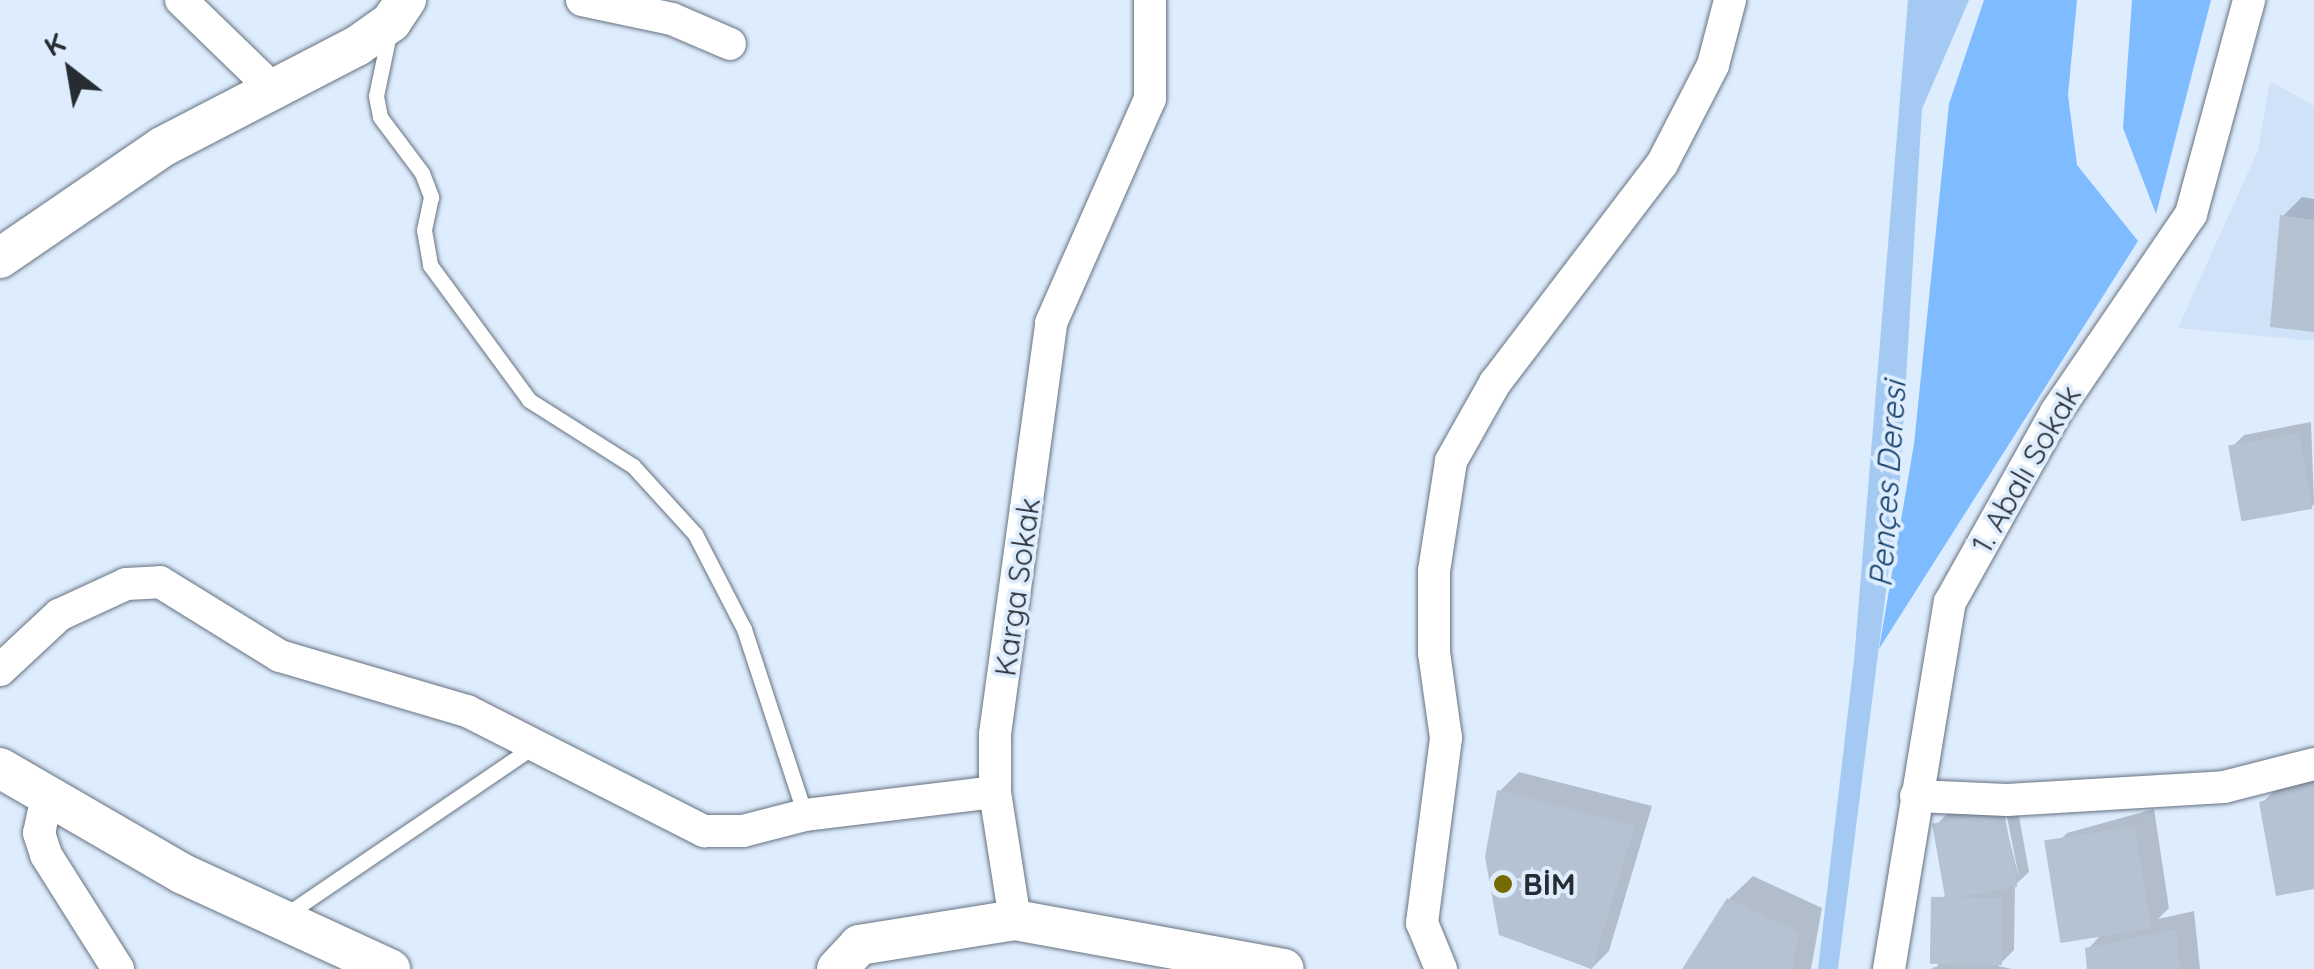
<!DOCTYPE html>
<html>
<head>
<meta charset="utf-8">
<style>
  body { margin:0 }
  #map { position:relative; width:2314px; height:969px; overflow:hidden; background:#deedfd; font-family:Quicksand,sans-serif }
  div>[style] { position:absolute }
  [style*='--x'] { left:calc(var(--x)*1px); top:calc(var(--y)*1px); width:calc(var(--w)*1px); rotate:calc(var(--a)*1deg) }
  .built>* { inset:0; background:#cfe2f8 }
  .green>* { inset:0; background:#7fbcff }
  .water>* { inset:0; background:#a4caf4 }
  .shadow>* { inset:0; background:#0003 }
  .building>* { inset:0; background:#b4c2d2; transform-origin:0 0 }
  .roads { filter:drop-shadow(0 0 2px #667281) drop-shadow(0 0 2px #667281) }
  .service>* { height:15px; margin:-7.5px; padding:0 7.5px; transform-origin:7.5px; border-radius:7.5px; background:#fff }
  .minor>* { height:32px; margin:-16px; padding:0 16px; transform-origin:16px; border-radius:16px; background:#fff }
  .tertiary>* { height:40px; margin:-20px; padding:0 20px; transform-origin:20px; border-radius:20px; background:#fff }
  .dots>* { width:28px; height:28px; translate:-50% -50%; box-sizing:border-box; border:5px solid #deedfd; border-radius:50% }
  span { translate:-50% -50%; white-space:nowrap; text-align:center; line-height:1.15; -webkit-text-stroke:8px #deedfd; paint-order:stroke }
  .street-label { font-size:30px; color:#262c32 }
  .poi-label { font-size:30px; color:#262c32; font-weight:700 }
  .left { translate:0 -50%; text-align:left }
  .water-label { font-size:32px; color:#14406d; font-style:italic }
  .north { position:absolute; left:20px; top:20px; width:100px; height:100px; -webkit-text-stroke:8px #deedfd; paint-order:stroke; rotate:329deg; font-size:28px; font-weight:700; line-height:40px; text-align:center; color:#262c32 }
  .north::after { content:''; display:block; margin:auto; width:35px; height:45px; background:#262c32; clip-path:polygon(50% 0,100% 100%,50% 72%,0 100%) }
</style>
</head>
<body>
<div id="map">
  <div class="built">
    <i style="clip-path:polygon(2270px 81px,2314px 106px,2314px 341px,2178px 328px,2258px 150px)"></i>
  </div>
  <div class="green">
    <i style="clip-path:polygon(1984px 0,2077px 0,2068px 95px,2077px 165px,2138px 241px,1879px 649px,1914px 444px,1949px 104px)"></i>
    <i style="clip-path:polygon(2132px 0,2211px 0,2156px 214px,2123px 128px)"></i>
  </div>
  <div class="water">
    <i style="clip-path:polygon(1908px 0,1969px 0,1922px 109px,1900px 481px,1839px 961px,1838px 969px,1818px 969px,1854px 660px)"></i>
  </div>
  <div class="shadow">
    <i style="clip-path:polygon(2302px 197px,2314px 199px,2314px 329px,2283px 216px)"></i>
    <i style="clip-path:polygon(2311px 422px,2314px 504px,2311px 507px,2231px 448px,2244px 435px)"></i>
    <i style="clip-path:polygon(1519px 772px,1652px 806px,1609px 951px,1591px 969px,1501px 933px,1500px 791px)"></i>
    <i style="clip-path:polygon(2314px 774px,2314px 886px,2262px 803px,2281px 784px)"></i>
    <i style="clip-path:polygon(2016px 799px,2029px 872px,2015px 885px,2014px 950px,1998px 966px,2012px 969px,1930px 969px,1938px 966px,1934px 905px,1950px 892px,1935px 826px,1948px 813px,2000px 802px,2019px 878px,2004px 801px)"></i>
    <i style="clip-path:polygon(2154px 809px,2169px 908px,2158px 919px,2194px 911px,2200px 969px,2090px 969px,2088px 949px,2100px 936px,2048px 852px,2067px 833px)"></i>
    <i style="clip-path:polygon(1753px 876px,1822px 908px,1811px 969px,1685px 969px,1729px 899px)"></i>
  </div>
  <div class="building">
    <i style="clip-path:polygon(2280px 215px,2314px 220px,2314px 332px,2270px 327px)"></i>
    <i style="left:2299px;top:433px;width:77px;height:72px;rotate:80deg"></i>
    <i style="clip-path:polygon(2314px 786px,2314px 889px,2276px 896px,2259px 802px)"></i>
    <i style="clip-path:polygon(1497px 790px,1635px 825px,1592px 969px,1499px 935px,1485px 857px)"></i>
    <i style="left:2004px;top:811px;width:77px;height:73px;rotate:80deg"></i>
    <i style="left:2135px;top:826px;width:104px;height:92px;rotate:81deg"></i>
    <i style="clip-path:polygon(1727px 898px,1799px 932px,1792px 969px,1682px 969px)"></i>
    <i style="left:2003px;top:898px;width:67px;height:72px;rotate:91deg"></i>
    <i style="clip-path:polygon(2176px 929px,2180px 969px,2087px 969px,2085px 948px)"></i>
  </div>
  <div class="roads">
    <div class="service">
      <i style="--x:390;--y:29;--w:68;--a:101.8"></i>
      <i style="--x:376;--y:96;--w:21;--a:79"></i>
      <i style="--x:380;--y:117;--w:70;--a:53.1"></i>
      <i style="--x:422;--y:173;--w:26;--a:69"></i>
      <i style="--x:431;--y:197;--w:34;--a:102"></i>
      <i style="--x:424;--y:230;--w:36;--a:80"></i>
      <i style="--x:430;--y:265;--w:167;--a:53.7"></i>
      <i style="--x:529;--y:400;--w:123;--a:32.4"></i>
      <i style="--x:633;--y:466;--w:92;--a:47.6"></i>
      <i style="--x:695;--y:534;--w:107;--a:62.7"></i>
      <i style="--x:744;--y:629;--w:196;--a:71.8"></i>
      <i style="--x:284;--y:916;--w:305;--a:-34.2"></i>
    </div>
    <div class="minor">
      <i style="--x:181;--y:0;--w:128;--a:44.1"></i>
      <i style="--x:582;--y:0;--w:92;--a:11.9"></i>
      <i style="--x:672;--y:19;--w:63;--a:23.3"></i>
      <i style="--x:0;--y:670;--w:81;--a:-43"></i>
      <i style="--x:59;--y:615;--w:74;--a:-24.8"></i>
      <i style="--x:126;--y:584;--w:34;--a:-3"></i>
      <i style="--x:160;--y:582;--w:141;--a:31.7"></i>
      <i style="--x:280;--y:656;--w:195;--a:16.4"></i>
      <i style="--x:467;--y:711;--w:266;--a:26.9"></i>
      <i style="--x:704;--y:831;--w:39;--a:0"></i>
      <i style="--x:743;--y:831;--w:64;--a:-14.5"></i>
      <i style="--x:805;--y:815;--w:191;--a:-6.9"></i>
      <i style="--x:47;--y:796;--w:38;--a:102"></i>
      <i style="--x:39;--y:833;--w:23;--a:72"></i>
      <i style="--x:46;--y:855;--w:135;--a:57.7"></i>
      <i style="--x:1916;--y:796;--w:91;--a:2.5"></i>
      <i style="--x:2007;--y:800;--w:217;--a:-3.4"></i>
      <i style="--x:2224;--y:787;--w:93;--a:-14.3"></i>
      <i style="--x:1015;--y:920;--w:130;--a:-98.9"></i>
      <i style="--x:995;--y:792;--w:58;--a:-90"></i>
      <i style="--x:995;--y:734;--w:415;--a:-82.2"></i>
      <i style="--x:1051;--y:323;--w:245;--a:-66.2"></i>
      <i style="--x:1150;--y:99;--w:99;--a:-90"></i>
      <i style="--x:1441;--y:969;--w:50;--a:-112.4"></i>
      <i style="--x:1422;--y:923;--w:187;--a:-82.6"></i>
      <i style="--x:1446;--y:738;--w:86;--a:-98"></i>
      <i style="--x:1434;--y:653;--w:82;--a:-90"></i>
      <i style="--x:1434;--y:571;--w:111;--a:-81.2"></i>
      <i style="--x:1451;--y:461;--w:90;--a:-60.6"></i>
      <i style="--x:1495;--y:383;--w:275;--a:-52.7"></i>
      <i style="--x:1662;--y:164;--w:111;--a:-62.7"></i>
      <i style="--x:1713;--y:65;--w:67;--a:-75.3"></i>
      <i style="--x:1889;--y:969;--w:372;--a:-80.6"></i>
      <i style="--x:1950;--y:602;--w:218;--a:-60.8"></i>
      <i style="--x:2056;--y:412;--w:240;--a:-55.7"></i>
      <i style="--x:2191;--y:214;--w:222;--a:-74.8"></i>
    </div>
    <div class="tertiary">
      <i style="--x:0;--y:258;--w:196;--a:-34.4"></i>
      <i style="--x:162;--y:147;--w:220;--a:-27.4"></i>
      <i style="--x:357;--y:46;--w:42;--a:-35.2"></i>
      <i style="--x:391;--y:22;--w:27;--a:-56"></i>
      <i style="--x:0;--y:768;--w:211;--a:30.1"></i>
      <i style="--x:183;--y:874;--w:228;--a:24.7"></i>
      <i style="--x:837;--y:969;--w:33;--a:-47"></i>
      <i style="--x:859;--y:945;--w:158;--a:-9.1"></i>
      <i style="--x:1015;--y:920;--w:273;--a:10.3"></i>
    </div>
  </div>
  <div class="dots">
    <i style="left:1503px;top:884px;background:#766a02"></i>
  </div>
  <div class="street-label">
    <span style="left:2026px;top:469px;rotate:-60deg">1. Abalı Sokak</span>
    <span style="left:1017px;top:587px;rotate:-82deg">Karga Sokak</span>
  </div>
  <div class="poi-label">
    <span class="left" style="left:1523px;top:884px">BİM</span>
  </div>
  <div class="water-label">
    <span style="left:1887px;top:484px;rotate:-86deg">Pençes Deresi</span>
  </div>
  <div class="north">K</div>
</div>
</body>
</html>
